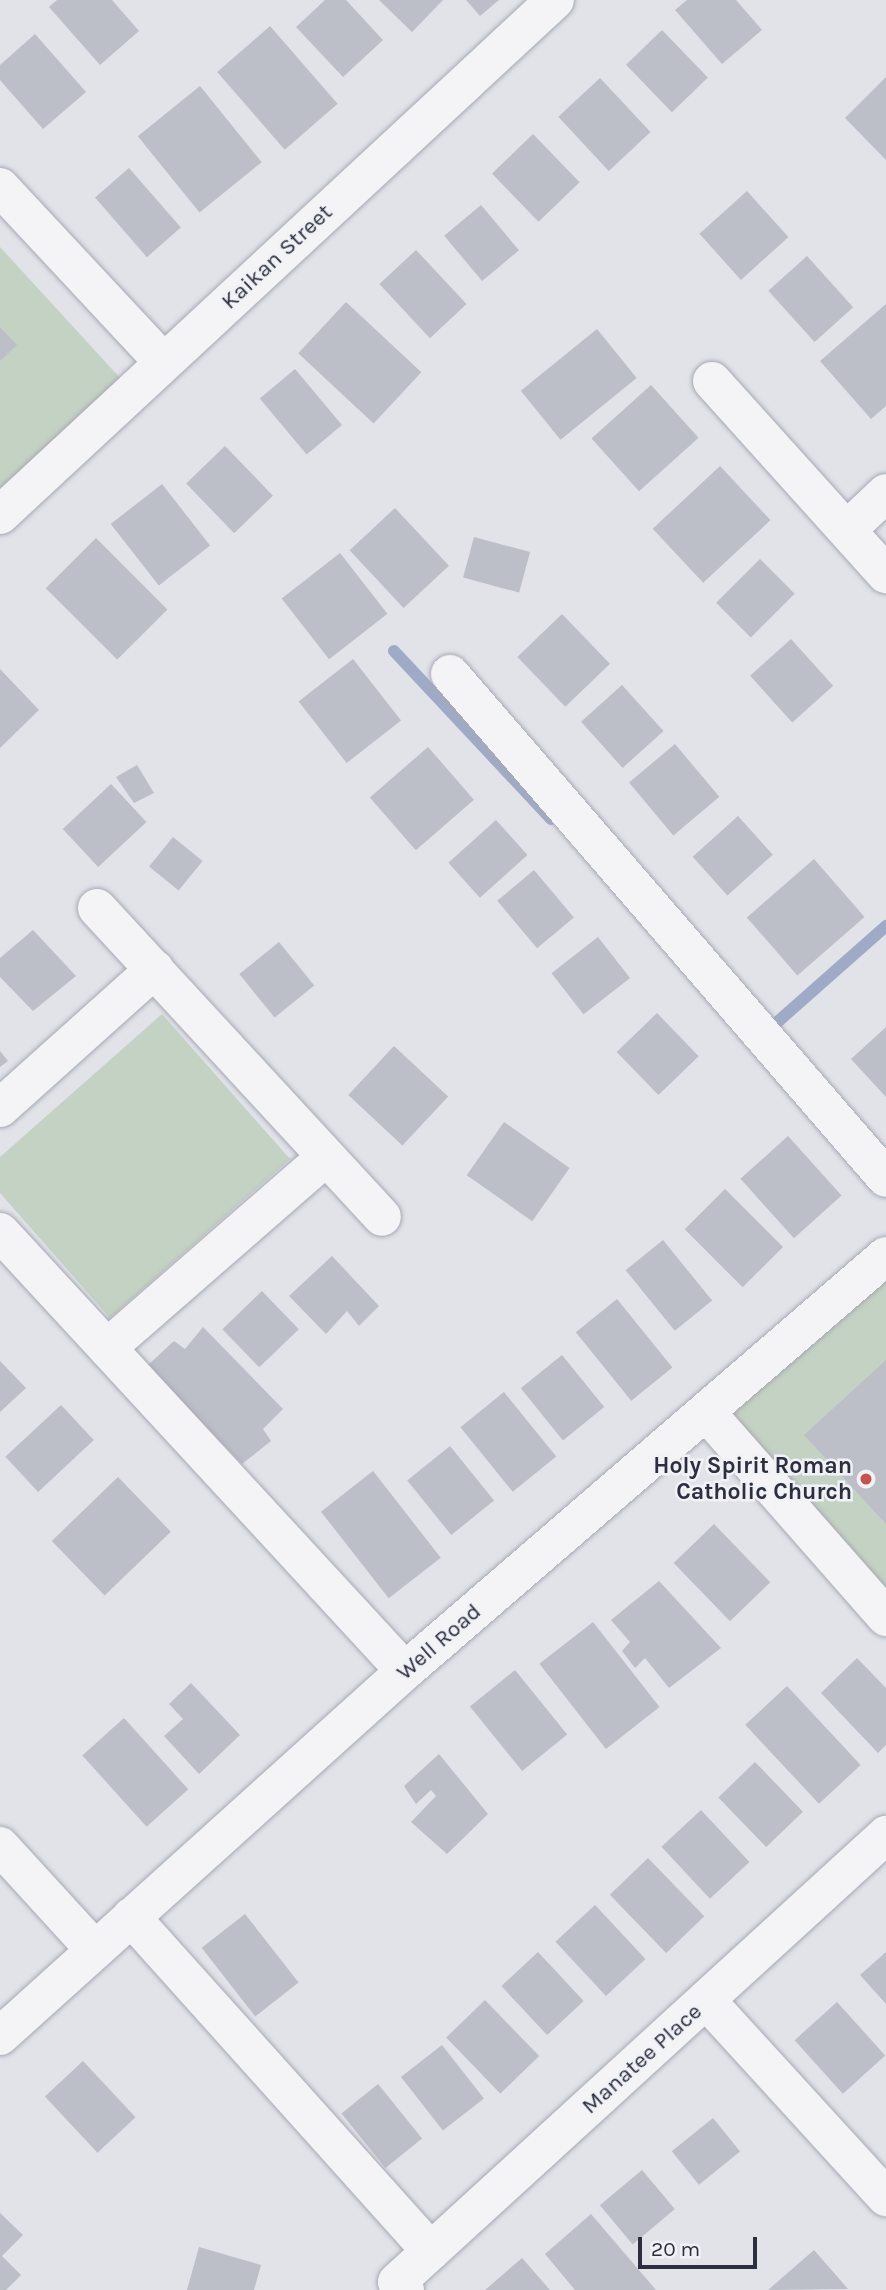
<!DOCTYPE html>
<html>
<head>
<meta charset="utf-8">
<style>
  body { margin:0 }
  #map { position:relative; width:886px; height:2290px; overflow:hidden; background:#e1e3e9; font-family:Karla,sans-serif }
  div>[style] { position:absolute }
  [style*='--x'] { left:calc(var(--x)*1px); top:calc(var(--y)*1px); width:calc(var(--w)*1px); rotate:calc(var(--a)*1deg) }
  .green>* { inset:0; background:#c4d2c3 }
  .stream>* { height:12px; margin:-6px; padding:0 6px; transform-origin:6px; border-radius:6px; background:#9fabc6 }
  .building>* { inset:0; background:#bcbec8; transform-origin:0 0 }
  .roads { filter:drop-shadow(0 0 2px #a7a9b3) drop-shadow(0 0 2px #a7a9b3) }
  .minor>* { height:38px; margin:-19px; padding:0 19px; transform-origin:19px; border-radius:19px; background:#f4f4f7 }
  .dots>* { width:19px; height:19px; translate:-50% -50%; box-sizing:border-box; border:4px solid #f1f2f6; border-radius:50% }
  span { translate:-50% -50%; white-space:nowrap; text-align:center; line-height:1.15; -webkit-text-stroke:5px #f1f2f6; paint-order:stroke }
  .street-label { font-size:23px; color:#2b2f3f }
  .poi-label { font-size:23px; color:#2b2f3f; font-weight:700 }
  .right { translate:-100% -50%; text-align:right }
  .scale { position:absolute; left:638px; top:2237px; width:119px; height:32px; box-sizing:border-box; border:4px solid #2b2f3f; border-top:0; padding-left:9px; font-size:21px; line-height:24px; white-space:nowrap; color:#2b2f3f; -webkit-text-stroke:5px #f1f2f6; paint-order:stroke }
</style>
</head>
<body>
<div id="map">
  <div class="green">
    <i style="clip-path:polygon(0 247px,122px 380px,0 492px)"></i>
    <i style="clip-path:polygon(162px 1014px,290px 1159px,110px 1318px,0 1193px,0 1157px)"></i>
    <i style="clip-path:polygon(886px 1280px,886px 1594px,728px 1415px)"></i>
  </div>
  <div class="stream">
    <i style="--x:394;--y:651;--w:230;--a:46.9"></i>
    <i style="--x:765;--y:1033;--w:162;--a:-41.5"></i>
  </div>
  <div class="building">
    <i style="clip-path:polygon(57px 0,112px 0,139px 31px,100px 65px,49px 7px)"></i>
    <i style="clip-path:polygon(325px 0,346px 0,383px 40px,343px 77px,296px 27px)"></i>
    <i style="clip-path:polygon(379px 0,443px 0,412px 32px)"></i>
    <i style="clip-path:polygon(466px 0,499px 0,480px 16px)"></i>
    <i style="clip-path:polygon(687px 0,736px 0,762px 30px,722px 64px,675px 10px)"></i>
    <i style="left:270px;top:26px;width:103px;height:70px;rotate:49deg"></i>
    <i style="left:662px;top:30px;width:66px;height:50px;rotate:46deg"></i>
    <i style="clip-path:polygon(35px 34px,86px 92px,43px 129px,0 80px,0 65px)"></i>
    <i style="clip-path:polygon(886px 77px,886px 160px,845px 118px)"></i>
    <i style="left:600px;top:78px;width:74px;height:57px;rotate:47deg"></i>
    <i style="left:200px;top:86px;width:98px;height:80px;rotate:51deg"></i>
    <i style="left:533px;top:134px;width:67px;height:57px;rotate:46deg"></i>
    <i style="left:129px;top:168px;width:79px;height:45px;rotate:49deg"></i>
    <i style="left:747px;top:191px;width:62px;height:64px;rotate:48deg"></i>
    <i style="left:481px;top:205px;width:59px;height:48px;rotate:50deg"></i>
    <i style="left:416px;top:250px;width:74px;height:50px;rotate:47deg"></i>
    <i style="left:807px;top:256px;width:69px;height:52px;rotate:48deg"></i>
    <i style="left:346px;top:302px;width:103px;height:70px;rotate:43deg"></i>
    <i style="clip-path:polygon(886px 304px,886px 406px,871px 419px,820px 361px)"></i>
    <i style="clip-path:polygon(0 327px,17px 345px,0 361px)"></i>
    <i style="left:597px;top:329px;width:63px;height:98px;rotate:51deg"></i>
    <i style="left:295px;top:369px;width:73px;height:46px;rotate:50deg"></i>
    <i style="left:651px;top:385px;width:71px;height:80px;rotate:48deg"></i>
    <i style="left:225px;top:446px;width:69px;height:54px;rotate:46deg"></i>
    <i style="left:720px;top:466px;width:74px;height:92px;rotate:47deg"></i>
    <i style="left:162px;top:484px;width:78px;height:65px;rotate:52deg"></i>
    <i style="left:395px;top:508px;width:79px;height:62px;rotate:47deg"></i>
    <i style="left:474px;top:537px;width:58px;height:42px;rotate:15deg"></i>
    <i style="left:96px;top:538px;width:101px;height:71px;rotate:45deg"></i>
    <i style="left:340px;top:553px;width:77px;height:74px;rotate:52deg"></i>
    <i style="left:760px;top:559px;width:49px;height:62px;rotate:45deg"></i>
    <i style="left:562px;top:614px;width:69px;height:62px;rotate:46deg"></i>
    <i style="left:791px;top:639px;width:63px;height:55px;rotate:48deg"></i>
    <i style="left:353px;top:659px;width:78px;height:69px;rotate:52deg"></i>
    <i style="clip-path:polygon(0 669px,39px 710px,0 748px)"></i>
    <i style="left:622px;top:685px;width:62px;height:55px;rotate:48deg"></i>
    <i style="left:675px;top:744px;width:69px;height:60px;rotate:50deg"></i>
    <i style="left:428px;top:747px;width:70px;height:77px;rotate:49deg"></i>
    <i style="clip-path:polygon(137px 765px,154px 793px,134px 803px,116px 777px)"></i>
    <i style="left:111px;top:784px;width:52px;height:66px;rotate:47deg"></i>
    <i style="left:738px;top:816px;width:52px;height:61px;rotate:48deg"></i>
    <i style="left:496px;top:820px;width:47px;height:64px;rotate:48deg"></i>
    <i style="left:173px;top:837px;width:38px;height:38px;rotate:39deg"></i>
    <i style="left:814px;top:859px;width:77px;height:89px;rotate:49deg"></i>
    <i style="left:534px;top:870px;width:62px;height:48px;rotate:50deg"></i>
    <i style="clip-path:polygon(33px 930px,76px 976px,33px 1011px,0 977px,0 958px)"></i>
    <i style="left:598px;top:937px;width:52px;height:59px;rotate:52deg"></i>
    <i style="left:279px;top:942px;width:56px;height:51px;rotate:51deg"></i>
    <i style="left:657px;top:1013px;width:60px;height:56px;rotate:46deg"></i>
    <i style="clip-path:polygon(886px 1027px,886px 1097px,851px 1059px)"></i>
    <i style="left:394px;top:1046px;width:74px;height:67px;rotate:43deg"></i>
    <i style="clip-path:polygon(0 1051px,8px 1061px,0 1067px)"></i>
    <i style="left:504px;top:1122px;width:80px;height:65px;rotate:35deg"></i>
    <i style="left:788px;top:1136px;width:80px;height:64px;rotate:48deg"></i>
    <i style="left:725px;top:1189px;width:82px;height:57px;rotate:45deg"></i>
    <i style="left:663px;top:1240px;width:78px;height:48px;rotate:51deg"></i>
    <i style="clip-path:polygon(332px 1256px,379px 1306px,359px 1326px,347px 1311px,326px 1334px,289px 1296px)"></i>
    <i style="left:262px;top:1291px;width:53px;height:55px;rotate:46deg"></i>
    <i style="left:617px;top:1299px;width:88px;height:53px;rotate:51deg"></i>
    <i style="clip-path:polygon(203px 1327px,283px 1409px,263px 1429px,271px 1441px,242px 1464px,147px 1366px,174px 1341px,185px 1349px)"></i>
    <i style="left:562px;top:1355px;width:67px;height:53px;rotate:51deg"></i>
    <i style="clip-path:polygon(886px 1360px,886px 1524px,804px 1435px)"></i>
    <i style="clip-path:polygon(0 1361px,26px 1388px,0 1412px)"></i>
    <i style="left:504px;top:1392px;width:83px;height:56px;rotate:51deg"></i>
    <i style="left:61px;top:1405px;width:48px;height:76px;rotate:47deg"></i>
    <i style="left:450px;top:1446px;width:70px;height:55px;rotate:51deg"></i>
    <i style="left:373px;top:1471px;width:110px;height:66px;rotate:52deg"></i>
    <i style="left:118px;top:1477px;width:76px;height:92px;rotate:46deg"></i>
    <i style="left:714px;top:1524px;width:81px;height:56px;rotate:46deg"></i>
    <i style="clip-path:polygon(659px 1581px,721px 1648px,669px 1688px,645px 1658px,635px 1668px,622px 1651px,630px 1642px,611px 1620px)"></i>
    <i style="left:593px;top:1622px;width:108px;height:68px;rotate:52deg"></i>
    <i style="clip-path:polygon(857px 1658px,886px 1688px,886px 1745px,878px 1753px,821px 1693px)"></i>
    <i style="left:515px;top:1670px;width:83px;height:58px;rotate:51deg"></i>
    <i style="clip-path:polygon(191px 1683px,240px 1735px,199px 1774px,164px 1736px,183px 1719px,169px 1704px)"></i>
    <i style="left:787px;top:1686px;width:108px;height:57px;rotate:47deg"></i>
    <i style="left:124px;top:1718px;width:96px;height:56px;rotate:48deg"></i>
    <i style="clip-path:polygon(439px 1754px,488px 1814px,447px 1854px,411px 1822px,436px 1796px,431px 1790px,416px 1804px,404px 1786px)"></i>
    <i style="left:755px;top:1762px;width:69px;height:51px;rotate:46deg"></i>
    <i style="left:701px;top:1810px;width:71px;height:54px;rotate:47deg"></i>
    <i style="left:648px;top:1858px;width:81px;height:53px;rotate:46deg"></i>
    <i style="left:595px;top:1905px;width:74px;height:54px;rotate:47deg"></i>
    <i style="left:245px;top:1914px;width:87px;height:55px;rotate:52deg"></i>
    <i style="left:538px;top:1952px;width:67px;height:50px;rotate:47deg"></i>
    <i style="clip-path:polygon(886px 1952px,886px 2004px,860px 1975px)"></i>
    <i style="left:485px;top:2000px;width:78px;height:54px;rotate:46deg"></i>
    <i style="left:837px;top:2002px;width:72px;height:57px;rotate:48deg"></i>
    <i style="left:442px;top:2045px;width:68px;height:52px;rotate:52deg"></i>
    <i style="left:83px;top:2061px;width:77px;height:52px;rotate:47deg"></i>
    <i style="left:378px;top:2084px;width:70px;height:47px;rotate:51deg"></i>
    <i style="left:713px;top:2118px;width:43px;height:53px;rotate:51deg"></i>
    <i style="left:642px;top:2170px;width:51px;height:55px;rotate:50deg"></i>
    <i style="clip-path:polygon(0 2213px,23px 2235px,2px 2256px,21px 2275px,6px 2290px,0 2290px)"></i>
    <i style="clip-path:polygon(591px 2214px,656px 2290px,575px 2290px,545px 2254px)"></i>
    <i style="clip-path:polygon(199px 2247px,261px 2265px,254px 2290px,187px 2290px)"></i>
    <i style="clip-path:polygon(814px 2250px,848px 2289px,768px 2290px)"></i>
    <i style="clip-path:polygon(522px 2258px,550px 2290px,485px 2290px)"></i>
  </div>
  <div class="roads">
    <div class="minor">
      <i style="--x:0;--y:187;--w:239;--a:47"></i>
      <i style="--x:712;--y:381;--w:260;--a:48"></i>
      <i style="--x:0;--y:515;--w:757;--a:-42.86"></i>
      <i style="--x:848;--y:529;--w:52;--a:-43.5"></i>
      <i style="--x:450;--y:674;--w:666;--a:49.14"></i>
      <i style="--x:97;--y:908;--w:420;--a:47.3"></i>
      <i style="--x:0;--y:1108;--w:208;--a:-41.9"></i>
      <i style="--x:0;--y:1232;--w:597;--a:47.31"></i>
      <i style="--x:107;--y:1348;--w:291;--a:-41.1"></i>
      <i style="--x:706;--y:1412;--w:273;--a:48.7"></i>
      <i style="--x:0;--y:1846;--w:141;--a:47.6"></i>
      <i style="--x:131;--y:1917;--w:449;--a:48.1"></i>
      <i style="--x:706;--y:2000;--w:267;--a:47.6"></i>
      <i style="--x:0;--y:2036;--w:545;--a:-42.03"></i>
      <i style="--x:405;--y:1671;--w:635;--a:-40.79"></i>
      <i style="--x:405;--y:2290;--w:11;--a:-135"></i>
      <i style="--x:397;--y:2282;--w:663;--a:-42.43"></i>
    </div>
  </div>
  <div class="dots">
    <i style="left:866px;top:1479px;background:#c45250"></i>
  </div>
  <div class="street-label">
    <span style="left:277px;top:257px;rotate:-43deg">Kaikan Street</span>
    <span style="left:439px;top:1642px;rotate:-41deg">Well Road</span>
    <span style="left:642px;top:2059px;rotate:-42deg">Manatee Place</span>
  </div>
  <div class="poi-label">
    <span class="right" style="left:852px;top:1479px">Holy Spirit Roman<br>Catholic Church</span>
  </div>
  <div class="scale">20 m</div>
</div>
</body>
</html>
